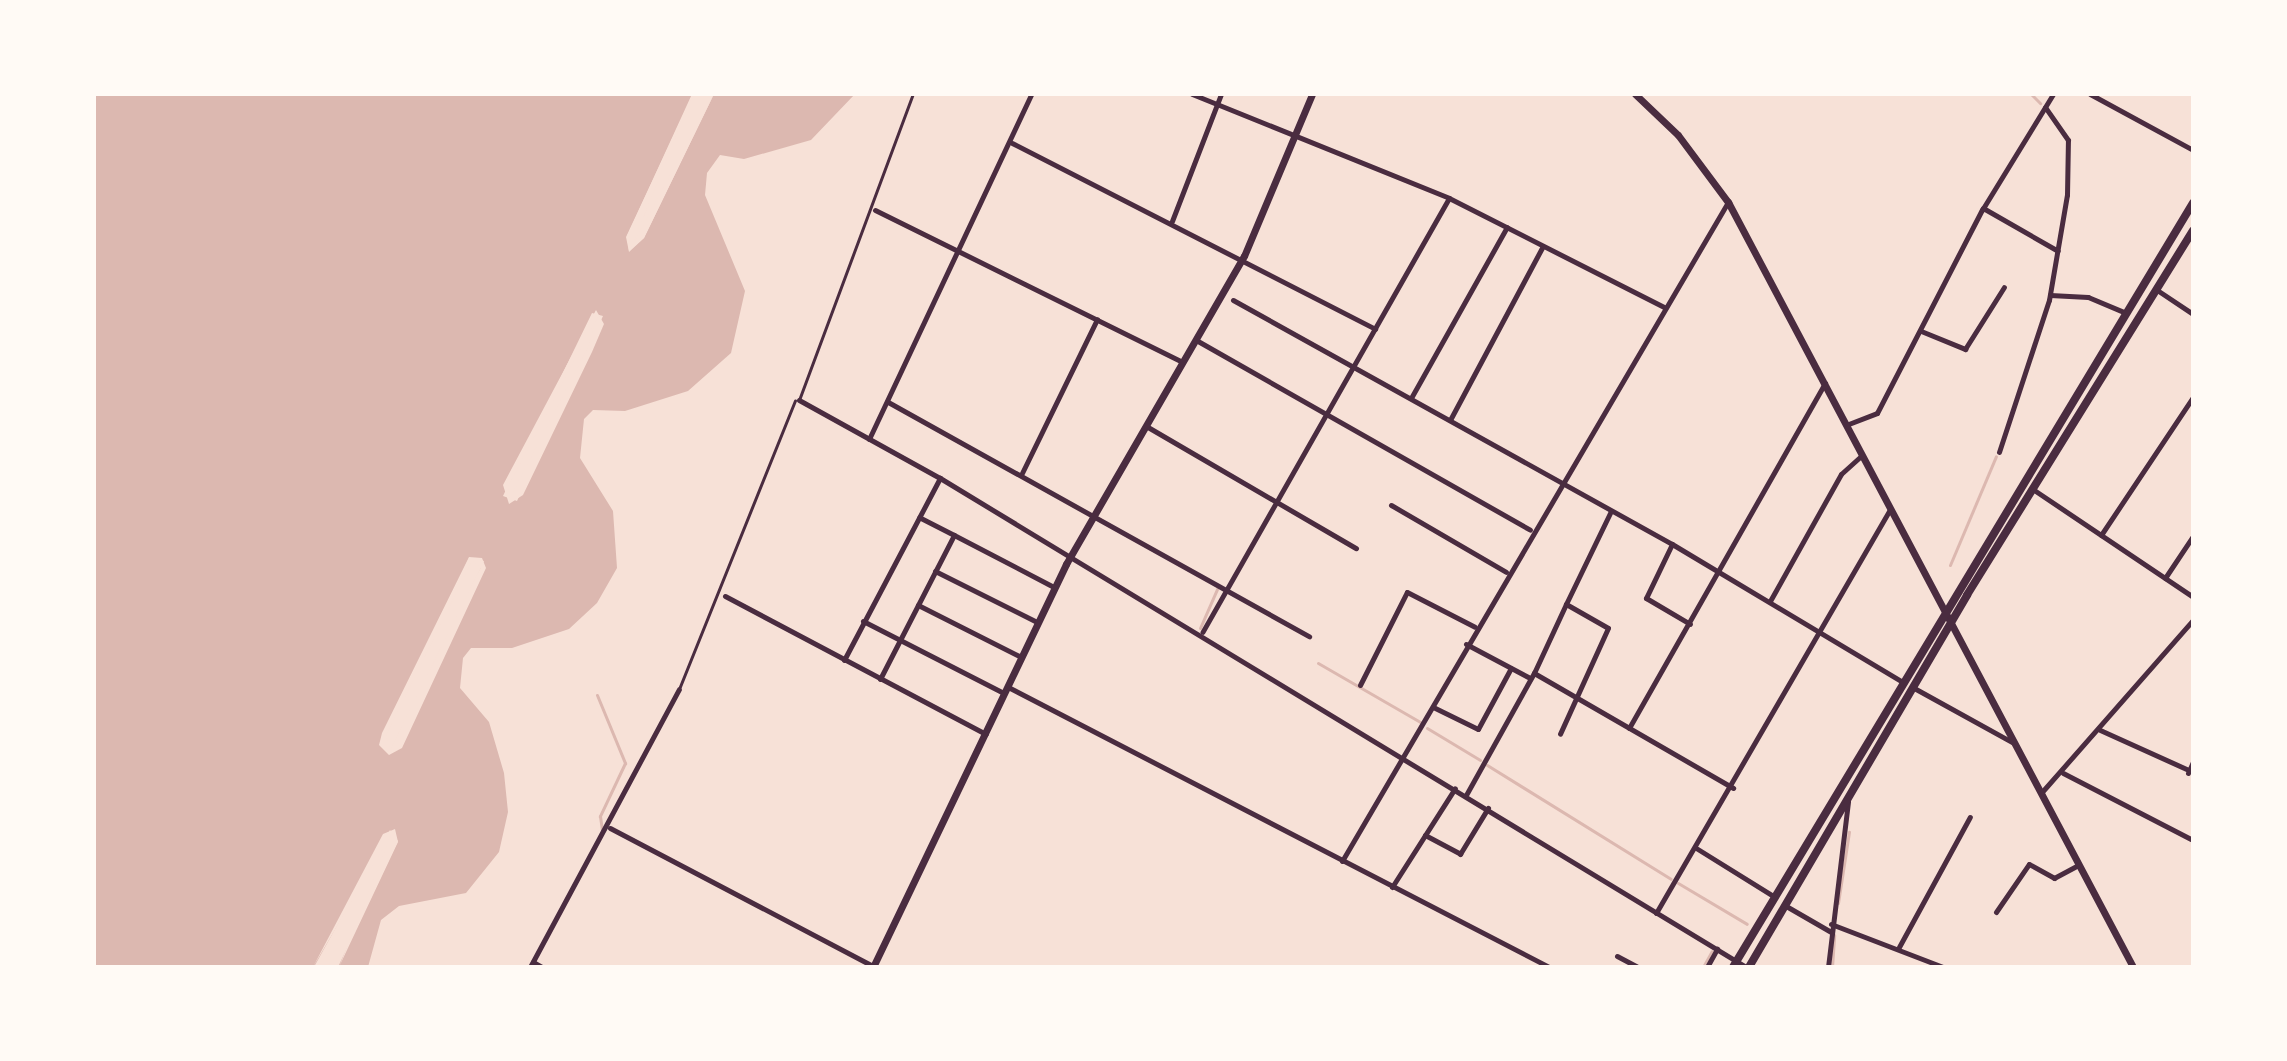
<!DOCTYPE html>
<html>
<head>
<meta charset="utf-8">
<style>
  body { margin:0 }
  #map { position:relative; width:2287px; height:1061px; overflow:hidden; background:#f7e1d7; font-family:Quicksand,sans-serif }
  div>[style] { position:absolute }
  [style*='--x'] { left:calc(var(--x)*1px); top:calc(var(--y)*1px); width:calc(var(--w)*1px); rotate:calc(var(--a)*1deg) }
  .water>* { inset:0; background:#dcb8b0 }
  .pier>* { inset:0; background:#f7e1d7 }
  .stream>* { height:3px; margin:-1.5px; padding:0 1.5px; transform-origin:1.5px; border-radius:1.5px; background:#dcb8b0 }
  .service>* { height:3px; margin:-1.5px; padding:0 1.5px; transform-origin:1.5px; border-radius:1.5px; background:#4a2c40 }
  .minor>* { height:5px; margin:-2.5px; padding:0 2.5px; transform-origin:2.5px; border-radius:2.5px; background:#4a2c40 }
  .secondary>* { height:7px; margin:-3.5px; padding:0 3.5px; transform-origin:3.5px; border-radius:3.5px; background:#4a2c40 }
  .trunk>* { height:8px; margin:-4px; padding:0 4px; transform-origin:4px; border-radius:4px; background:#4a2c40 }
  span { translate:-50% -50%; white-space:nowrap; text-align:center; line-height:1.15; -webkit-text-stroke:8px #fffaf5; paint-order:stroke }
  .frame { position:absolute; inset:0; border:96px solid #fffaf5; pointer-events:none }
</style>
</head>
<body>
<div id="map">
  <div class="water">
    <i style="clip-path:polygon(evenodd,94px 94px,692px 94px,627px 236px,629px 251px,644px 238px,714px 94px,855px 94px,811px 140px,744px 159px,720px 155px,707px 173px,705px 195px,745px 291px,731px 353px,688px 391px,625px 411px,593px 410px,584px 419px,580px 458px,613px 511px,617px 568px,597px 603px,569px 629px,512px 648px,471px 648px,463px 658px,460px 688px,489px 722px,504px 773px,508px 812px,499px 852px,466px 893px,399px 906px,381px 920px,368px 967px,338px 967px,398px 841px,390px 830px,314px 967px,94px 967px,94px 94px,592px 313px,603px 316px,517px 501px,503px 496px,592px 313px,94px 94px,469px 558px,484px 561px,401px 747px,389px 754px,380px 745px,469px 558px)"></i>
  </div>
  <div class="pier">
    <i style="clip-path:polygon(693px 94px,631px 248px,714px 94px,644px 238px,629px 252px,626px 237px)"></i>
    <i style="clip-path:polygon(evenodd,596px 310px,604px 324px,592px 352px,523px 495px,509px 504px,503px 485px,596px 310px,598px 315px,587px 349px,510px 498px,508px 487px,598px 315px)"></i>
    <i style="clip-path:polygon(evenodd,469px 557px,482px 558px,486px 568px,402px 748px,389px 755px,379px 745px,382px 733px,469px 557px,472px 561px,481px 567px,390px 750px,386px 735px,472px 561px)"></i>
    <i style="clip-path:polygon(395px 829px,398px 842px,339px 967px,392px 833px,313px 967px,383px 834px)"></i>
  </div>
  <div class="stream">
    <i style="--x:2031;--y:94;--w:13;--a:45"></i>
    <i style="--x:1950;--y:565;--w:118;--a:-67.1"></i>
    <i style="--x:1200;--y:628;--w:43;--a:-66.4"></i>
    <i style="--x:1318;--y:663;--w:118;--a:30"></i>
    <i style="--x:597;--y:695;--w:74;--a:67.6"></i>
    <i style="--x:625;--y:763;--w:59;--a:115.3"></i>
    <i style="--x:600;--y:816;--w:15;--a:82"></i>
    <i style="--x:1427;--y:728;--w:62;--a:31.1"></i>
    <i style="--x:1487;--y:765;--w:216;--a:31.8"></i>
    <i style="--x:1678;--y:883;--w:80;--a:30.7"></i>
    <i style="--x:1838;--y:903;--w:72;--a:-81.2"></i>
    <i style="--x:1703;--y:967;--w:18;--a:-61"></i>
    <i style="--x:1832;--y:967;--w:32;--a:-86"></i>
  </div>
  <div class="service">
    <i style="--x:799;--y:400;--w:327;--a:-69.6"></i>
    <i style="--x:679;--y:689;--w:311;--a:-68.1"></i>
  </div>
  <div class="minor">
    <i style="--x:1192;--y:94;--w:277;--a:22"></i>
    <i style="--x:1449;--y:198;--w:499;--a:119.6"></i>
    <i style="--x:2090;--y:94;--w:117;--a:28.5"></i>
    <i style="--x:1012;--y:143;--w:408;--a:27.1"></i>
    <i style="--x:1449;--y:198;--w:241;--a:26.9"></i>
    <i style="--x:1983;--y:208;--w:86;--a:29.8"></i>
    <i style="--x:875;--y:210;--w:343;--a:26.3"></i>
    <i style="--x:1172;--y:221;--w:136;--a:-68.9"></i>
    <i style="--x:2157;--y:290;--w:43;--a:33.7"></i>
    <i style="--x:2050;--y:295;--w:38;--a:3"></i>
    <i style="--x:2088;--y:297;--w:41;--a:22.8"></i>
    <i style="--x:1233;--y:300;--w:502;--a:29.07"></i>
    <i style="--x:1672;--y:544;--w:60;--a:115.7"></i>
    <i style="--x:1646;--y:598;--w:51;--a:30.6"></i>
    <i style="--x:1921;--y:331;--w:48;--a:22.2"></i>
    <i style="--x:1965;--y:349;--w:73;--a:-57.8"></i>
    <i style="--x:1196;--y:340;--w:384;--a:29.6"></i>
    <i style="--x:1411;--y:398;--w:196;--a:-60.7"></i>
    <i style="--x:799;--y:400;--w:161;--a:29"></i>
    <i style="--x:888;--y:402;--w:482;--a:29.1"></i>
    <i style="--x:1450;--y:420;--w:197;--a:-61.9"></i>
    <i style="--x:1846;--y:425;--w:33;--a:-21"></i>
    <i style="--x:1877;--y:413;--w:229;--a:-62.7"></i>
    <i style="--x:1982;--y:210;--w:136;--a:-58.5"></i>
    <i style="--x:1146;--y:426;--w:243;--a:30.2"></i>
    <i style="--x:869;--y:439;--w:381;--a:-64.8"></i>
    <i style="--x:1999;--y:452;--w:160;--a:-71.8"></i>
    <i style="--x:2049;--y:300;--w:107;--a:-80.3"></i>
    <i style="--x:2067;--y:195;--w:55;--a:-89"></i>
    <i style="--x:2068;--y:140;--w:40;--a:-124.9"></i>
    <i style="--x:1022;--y:473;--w:171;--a:-64"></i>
    <i style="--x:2034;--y:490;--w:192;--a:33.9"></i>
    <i style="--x:1391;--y:505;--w:133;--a:30.2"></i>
    <i style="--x:954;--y:535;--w:113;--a:27.5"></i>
    <i style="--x:2101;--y:535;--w:166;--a:-56.3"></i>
    <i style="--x:1672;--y:544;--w:270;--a:30.9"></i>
    <i style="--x:935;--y:571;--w:114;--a:26.6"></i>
    <i style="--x:2165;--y:578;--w:50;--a:-56.3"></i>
    <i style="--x:725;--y:596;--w:295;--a:27.9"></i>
    <i style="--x:1770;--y:601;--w:145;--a:-60.8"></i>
    <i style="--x:1841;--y:474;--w:28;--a:-42"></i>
    <i style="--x:1566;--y:604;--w:103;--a:-64.2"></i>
    <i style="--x:918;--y:605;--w:115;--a:26.8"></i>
    <i style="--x:863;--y:621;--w:158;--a:27.1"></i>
    <i style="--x:1466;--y:644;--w:72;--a:28"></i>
    <i style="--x:844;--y:660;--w:206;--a:-62.2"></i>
    <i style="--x:940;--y:478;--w:943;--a:31.25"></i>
    <i style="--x:1534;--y:673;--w:76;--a:-65.1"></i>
    <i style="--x:1566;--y:604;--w:48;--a:29.7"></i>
    <i style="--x:1608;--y:628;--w:116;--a:114.4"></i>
    <i style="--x:880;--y:679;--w:162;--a:-62.8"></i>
    <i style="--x:954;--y:535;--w:39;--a:-153"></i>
    <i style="--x:1360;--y:685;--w:104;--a:-63.2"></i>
    <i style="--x:1407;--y:592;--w:76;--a:27.2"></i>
    <i style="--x:1008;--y:687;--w:609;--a:27.36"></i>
    <i style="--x:1914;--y:688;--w:112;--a:28.9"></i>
    <i style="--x:1433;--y:707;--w:50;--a:26.1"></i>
    <i style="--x:1478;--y:729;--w:69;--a:-61.6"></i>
    <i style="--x:1629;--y:728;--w:397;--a:-60.4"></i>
    <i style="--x:2100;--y:730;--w:102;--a:24.3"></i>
    <i style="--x:2063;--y:773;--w:146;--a:27.3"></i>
    <i style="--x:2188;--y:773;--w:12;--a:-66"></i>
    <i style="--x:2041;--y:793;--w:230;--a:-48.7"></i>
    <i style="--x:1466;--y:795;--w:140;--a:-60.9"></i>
    <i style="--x:1534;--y:673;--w:230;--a:30"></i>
    <i style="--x:610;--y:828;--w:299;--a:27.7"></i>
    <i style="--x:1425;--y:835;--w:40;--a:28"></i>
    <i style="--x:1460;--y:854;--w:54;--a:-58.7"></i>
    <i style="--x:1696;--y:848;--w:93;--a:31.8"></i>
    <i style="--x:1342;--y:861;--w:764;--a:-59.64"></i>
    <i style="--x:1392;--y:887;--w:117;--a:-57.5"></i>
    <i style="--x:1786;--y:906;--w:52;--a:30"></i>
    <i style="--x:1996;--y:912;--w:58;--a:-55.5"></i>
    <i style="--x:2029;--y:864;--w:29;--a:29"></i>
    <i style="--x:2054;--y:878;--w:27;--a:-28"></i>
    <i style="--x:1656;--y:913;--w:467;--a:-59.9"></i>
    <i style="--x:1831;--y:924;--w:120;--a:21"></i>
    <i style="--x:1899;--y:947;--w:148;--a:-61.4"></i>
    <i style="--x:1617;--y:956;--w:24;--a:28"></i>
    <i style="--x:533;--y:962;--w:10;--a:29"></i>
    <i style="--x:530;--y:967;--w:315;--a:-61.8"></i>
    <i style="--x:1707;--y:967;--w:21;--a:-61"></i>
    <i style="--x:1828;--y:967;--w:167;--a:-83.1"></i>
  </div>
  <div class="secondary">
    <i style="--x:1635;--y:94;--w:59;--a:43.6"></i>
    <i style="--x:1678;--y:135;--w:84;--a:53.3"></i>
    <i style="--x:1728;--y:202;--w:866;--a:62.1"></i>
    <i style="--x:873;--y:967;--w:447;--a:-64.4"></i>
    <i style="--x:1066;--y:564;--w:356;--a:-60"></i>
    <i style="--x:1244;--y:256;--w:176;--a:-67.2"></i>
  </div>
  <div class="trunk">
    <i style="--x:1733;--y:967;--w:892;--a:-58.95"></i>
    <i style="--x:1749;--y:967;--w:431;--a:-59.6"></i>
    <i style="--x:1967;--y:595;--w:429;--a:-58.2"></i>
  </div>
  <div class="frame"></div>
</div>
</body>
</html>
